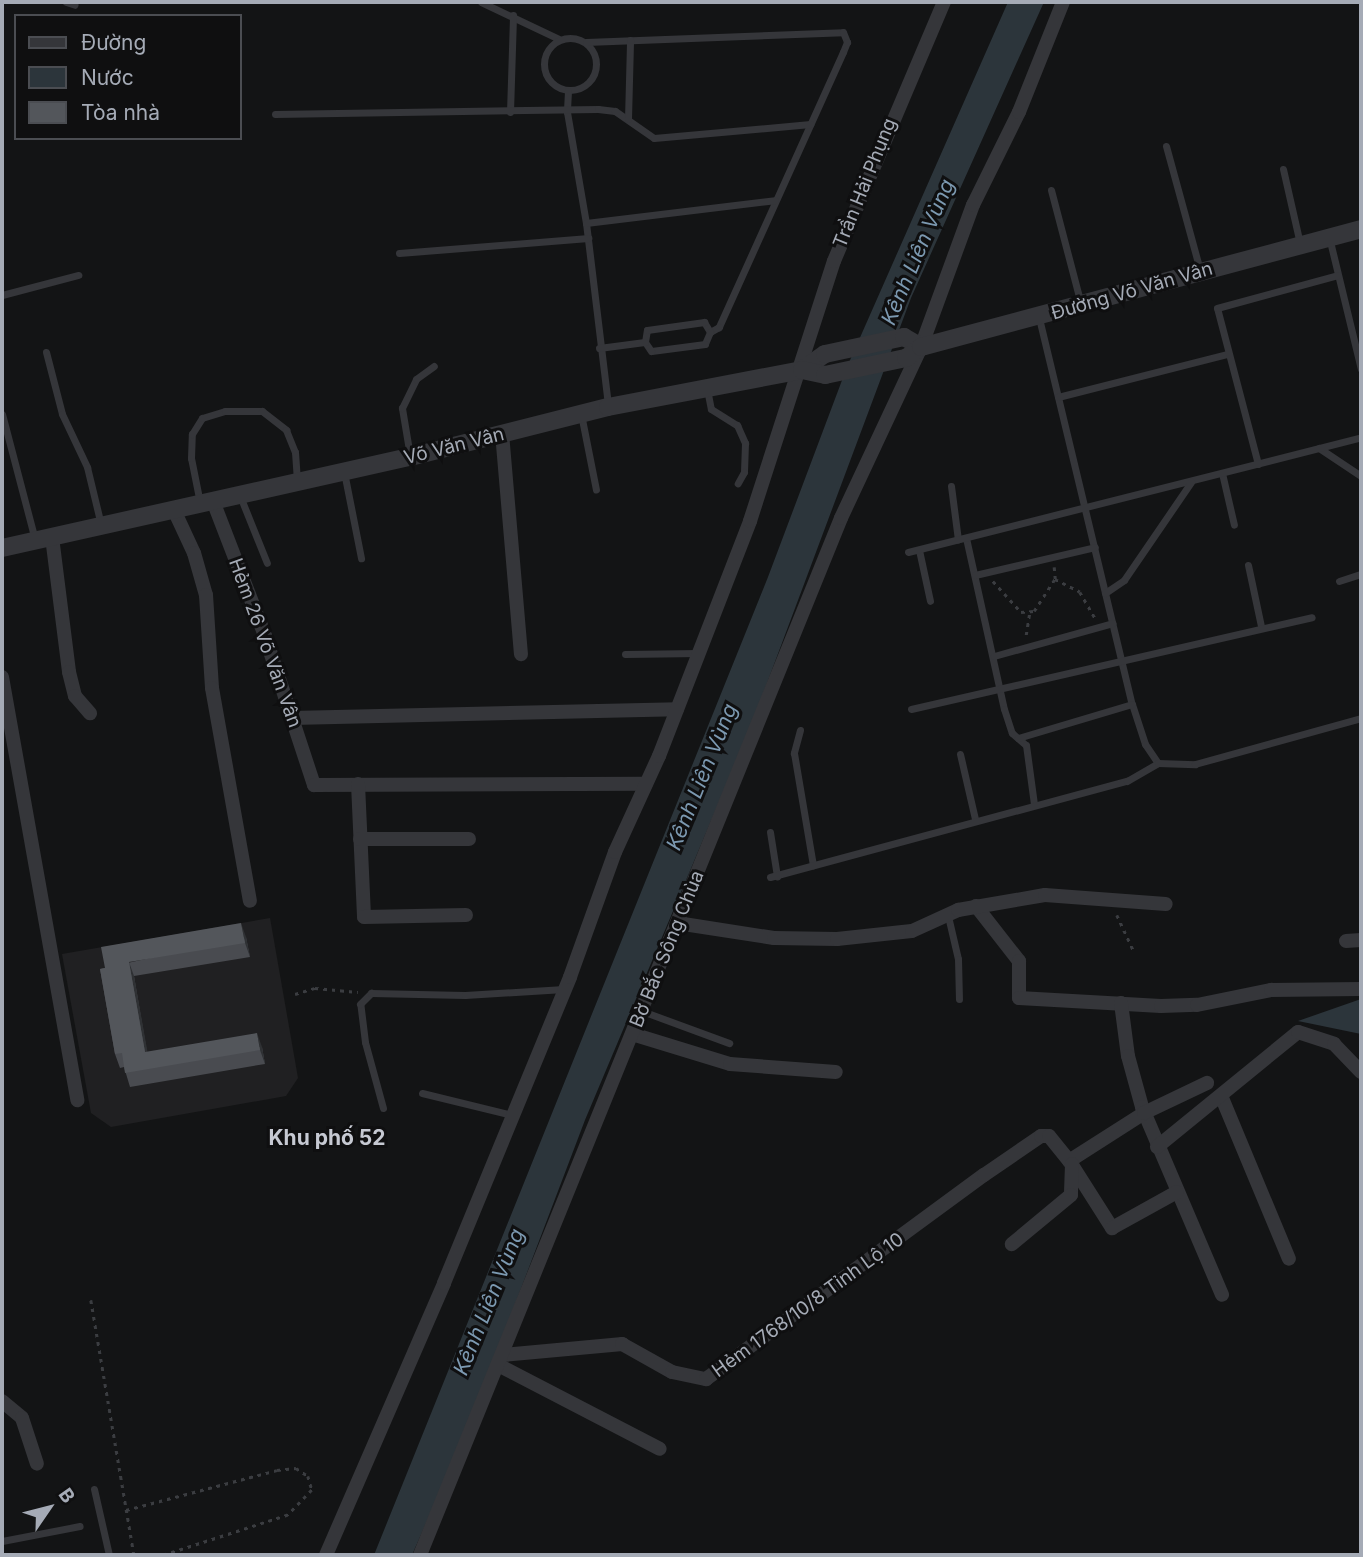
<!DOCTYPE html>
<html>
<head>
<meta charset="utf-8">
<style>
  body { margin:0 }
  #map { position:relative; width:1363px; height:1557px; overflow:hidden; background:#131415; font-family:Inter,sans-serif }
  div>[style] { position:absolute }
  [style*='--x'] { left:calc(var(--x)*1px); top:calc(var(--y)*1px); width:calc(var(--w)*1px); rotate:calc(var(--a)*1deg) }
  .built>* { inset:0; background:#202022 }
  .water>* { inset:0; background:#2c353b }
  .path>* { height:2.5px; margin-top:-1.25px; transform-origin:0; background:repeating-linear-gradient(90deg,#3b3d41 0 3.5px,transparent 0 8.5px) }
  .service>* { height:7px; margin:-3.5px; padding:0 3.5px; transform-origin:3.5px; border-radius:3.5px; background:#35363a }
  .service>.ring { margin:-3.5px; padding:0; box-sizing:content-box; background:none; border:7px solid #35363a; border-radius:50% }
  .minor>* { height:14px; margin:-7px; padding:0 7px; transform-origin:7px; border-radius:7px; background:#35363a }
  .tertiary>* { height:18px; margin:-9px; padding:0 9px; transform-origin:9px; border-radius:9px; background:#35363a }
  .wall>* { inset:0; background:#494b50 }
  .shaded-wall>* { inset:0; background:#2f3134 }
  .building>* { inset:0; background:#53565b }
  span { translate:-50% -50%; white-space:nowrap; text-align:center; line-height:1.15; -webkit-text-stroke:6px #0f0f10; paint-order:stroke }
  .street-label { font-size:19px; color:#a5abb6 }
  .water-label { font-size:21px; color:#7c99b1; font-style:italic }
  .neighbourhood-label { font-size:21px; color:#c6c9d2; font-weight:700 }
  .frame { position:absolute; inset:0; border:4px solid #a5abb6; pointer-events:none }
  .legend { position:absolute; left:14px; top:14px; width:228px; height:126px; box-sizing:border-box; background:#0f0f10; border:2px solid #4b4d52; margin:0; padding:9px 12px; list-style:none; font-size:21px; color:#a5abb6 }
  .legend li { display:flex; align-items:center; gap:14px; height:35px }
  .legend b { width:35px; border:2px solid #4b4d52 }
  .north { position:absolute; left:14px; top:1473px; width:70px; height:70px; -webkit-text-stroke:5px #0f0f10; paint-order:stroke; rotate:55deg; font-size:19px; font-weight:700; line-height:28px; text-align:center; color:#a5abb6 }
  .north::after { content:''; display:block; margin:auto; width:24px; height:32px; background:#a5abb6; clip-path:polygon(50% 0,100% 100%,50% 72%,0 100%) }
</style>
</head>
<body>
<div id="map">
  <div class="built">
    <i style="clip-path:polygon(270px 918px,298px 1078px,286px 1096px,111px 1127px,91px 1113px,62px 954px)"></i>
  </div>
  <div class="water">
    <i style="clip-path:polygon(1008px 2px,1044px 2px,911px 298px,751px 726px,585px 1120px,468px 1428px,412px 1555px,374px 1555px,768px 577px,847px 367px)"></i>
    <i style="clip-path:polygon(1361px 999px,1361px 1034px,1298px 1021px)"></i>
  </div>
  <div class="path">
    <i style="--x:1055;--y:579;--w:28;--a:27"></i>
    <i style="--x:1080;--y:592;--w:30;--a:60"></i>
    <i style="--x:993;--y:581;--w:42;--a:47.9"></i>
    <i style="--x:1021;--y:612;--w:13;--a:-4"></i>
    <i style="--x:1034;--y:611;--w:38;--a:-57"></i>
    <i style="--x:1055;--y:579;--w:12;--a:-95"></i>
    <i style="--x:1026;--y:635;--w:24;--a:-81"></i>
    <i style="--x:1117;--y:915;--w:38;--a:65"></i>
    <i style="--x:295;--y:994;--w:21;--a:-17"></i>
    <i style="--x:315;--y:988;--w:43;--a:5.3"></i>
    <i style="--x:91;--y:1300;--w:259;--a:80.4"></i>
    <i style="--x:126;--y:1510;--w:156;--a:-14.8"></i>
    <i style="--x:277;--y:1470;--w:19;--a:-6"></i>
    <i style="--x:296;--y:1468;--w:14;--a:34"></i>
    <i style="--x:308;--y:1476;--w:15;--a:74"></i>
    <i style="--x:312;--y:1490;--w:35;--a:134"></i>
    <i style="--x:288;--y:1515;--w:130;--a:162.1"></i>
  </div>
  <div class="service">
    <i style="--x:66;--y:2;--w:9;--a:18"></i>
    <i style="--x:481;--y:2;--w:86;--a:25.4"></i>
    <i class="ring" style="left:544px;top:38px;width:45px;height:45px"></i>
    <i style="--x:586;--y:42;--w:257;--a:-2.2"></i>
    <i style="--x:843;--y:32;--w:11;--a:68"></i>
    <i style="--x:847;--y:42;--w:11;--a:112"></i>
    <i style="--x:843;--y:52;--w:302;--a:114.3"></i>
    <i style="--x:719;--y:327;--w:10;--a:151"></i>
    <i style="--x:568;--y:91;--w:21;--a:93"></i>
    <i style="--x:567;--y:112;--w:113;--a:80.3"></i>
    <i style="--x:586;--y:223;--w:184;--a:83.1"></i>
    <i style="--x:510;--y:112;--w:97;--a:-88.2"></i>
    <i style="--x:275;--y:114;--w:323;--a:-0.9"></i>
    <i style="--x:598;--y:109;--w:17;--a:7"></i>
    <i style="--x:615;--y:111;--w:47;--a:34.7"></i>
    <i style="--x:654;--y:138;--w:157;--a:-5.1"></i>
    <i style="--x:628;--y:119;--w:79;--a:-88.5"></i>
    <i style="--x:1166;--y:146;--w:129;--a:74.7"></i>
    <i style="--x:1283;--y:169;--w:77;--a:77.2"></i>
    <i style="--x:1051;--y:190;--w:118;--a:75.3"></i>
    <i style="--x:586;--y:223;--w:190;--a:-6.9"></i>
    <i style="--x:1329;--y:237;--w:136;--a:76.4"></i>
    <i style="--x:399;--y:253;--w:190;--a:-4.5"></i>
    <i style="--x:2;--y:295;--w:79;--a:-14.7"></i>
    <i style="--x:1039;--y:318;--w:397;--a:76.5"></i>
    <i style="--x:1132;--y:704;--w:42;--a:72"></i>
    <i style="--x:1145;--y:744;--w:23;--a:56"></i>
    <i style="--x:704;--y:322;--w:12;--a:59"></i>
    <i style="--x:710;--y:332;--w:13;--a:113"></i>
    <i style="--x:705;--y:344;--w:54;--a:172.6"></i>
    <i style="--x:651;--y:351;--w:11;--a:-124"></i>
    <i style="--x:645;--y:342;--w:12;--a:-81"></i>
    <i style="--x:647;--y:330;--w:58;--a:-8"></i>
    <i style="--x:599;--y:348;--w:46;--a:-7.4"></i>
    <i style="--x:46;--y:352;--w:64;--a:75.5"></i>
    <i style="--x:62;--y:414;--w:59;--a:64.7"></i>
    <i style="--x:87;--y:467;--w:60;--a:76.4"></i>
    <i style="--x:707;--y:389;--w:20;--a:79"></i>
    <i style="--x:711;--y:409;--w:31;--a:32"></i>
    <i style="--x:737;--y:425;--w:20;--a:66"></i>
    <i style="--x:745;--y:443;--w:29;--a:92"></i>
    <i style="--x:744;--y:472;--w:13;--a:119"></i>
    <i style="--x:1058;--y:397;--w:174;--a:-14.3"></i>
    <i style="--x:2;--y:414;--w:130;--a:75.3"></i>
    <i style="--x:581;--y:414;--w:77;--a:78.8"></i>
    <i style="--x:1319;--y:448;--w:50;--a:33.7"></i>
    <i style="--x:410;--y:456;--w:49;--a:-99.5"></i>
    <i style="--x:402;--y:408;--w:32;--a:-64"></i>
    <i style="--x:416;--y:379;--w:22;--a:-36"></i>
    <i style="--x:1258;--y:464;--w:161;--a:-104.7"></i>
    <i style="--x:1217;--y:308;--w:125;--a:-15.3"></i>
    <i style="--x:344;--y:472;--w:88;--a:78.8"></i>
    <i style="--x:1222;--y:473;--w:53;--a:77"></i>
    <i style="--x:951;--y:486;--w:54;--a:82.6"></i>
    <i style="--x:240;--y:496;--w:72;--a:68.1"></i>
    <i style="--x:200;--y:503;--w:46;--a:-101.3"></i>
    <i style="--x:191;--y:458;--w:24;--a:-88"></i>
    <i style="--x:192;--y:434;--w:19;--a:-58"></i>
    <i style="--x:202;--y:418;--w:24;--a:-17"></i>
    <i style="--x:225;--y:411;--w:37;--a:0"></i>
    <i style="--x:262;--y:411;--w:31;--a:38"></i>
    <i style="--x:286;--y:430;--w:24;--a:68"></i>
    <i style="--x:295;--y:452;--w:29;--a:86"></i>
    <i style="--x:966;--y:538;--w:175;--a:77.5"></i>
    <i style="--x:1004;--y:709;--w:25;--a:72"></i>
    <i style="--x:1012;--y:733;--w:18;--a:41"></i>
    <i style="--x:1026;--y:745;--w:60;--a:82.3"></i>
    <i style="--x:919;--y:550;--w:52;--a:77.8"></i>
    <i style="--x:908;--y:552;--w:467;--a:-14.2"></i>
    <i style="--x:1248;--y:565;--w:62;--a:78"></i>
    <i style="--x:975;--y:575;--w:123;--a:-13.1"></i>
    <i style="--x:1339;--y:581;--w:23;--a:-18"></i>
    <i style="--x:1105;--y:593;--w:23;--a:-34"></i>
    <i style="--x:1124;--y:580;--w:119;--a:-55.6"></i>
    <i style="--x:625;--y:654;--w:74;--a:-0.8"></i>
    <i style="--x:994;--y:656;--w:123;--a:-15.5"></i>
    <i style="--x:911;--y:709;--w:411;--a:-12.9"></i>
    <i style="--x:800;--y:730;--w:24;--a:105"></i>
    <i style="--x:794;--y:753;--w:114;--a:80.4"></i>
    <i style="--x:1018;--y:738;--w:119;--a:-16.6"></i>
    <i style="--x:960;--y:754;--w:67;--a:77"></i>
    <i style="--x:770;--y:832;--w:45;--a:81"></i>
    <i style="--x:770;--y:877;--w:370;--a:-15.1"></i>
    <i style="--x:1127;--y:781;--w:36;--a:-30"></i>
    <i style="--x:1158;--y:763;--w:37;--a:2"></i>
    <i style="--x:1195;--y:764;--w:172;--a:-15.5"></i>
    <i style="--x:948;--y:916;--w:44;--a:76.9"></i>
    <i style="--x:958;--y:959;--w:40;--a:88.6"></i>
    <i style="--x:642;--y:1011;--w:93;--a:20.2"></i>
    <i style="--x:422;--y:1093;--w:93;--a:13.7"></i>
    <i style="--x:383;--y:1108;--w:68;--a:-105.3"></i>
    <i style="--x:365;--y:1042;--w:38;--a:-97"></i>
    <i style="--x:360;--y:1004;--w:16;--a:-45"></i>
    <i style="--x:371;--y:993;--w:94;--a:1.2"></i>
    <i style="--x:465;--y:995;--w:99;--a:-3.5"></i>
    <i style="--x:94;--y:1489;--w:68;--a:77.2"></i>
    <i style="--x:2;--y:1541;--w:79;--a:-10.9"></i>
  </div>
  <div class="minor">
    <i style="--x:502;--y:433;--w:222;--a:85.1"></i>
    <i style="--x:213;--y:501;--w:145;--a:68.9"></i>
    <i style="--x:265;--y:636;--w:157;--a:71.8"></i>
    <i style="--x:314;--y:785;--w:332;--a:-0.2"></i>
    <i style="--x:174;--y:510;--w:47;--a:65.1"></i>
    <i style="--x:194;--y:553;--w:44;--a:74.1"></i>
    <i style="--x:206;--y:595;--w:93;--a:86.3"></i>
    <i style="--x:212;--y:688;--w:216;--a:79.9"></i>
    <i style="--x:52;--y:537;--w:136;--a:82.8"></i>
    <i style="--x:69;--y:672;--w:25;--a:76"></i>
    <i style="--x:75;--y:696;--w:23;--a:49"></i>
    <i style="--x:2;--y:677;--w:430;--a:79.9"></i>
    <i style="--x:292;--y:718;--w:385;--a:-1.3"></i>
    <i style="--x:358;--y:784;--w:133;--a:87.4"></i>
    <i style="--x:364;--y:917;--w:102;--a:-1.1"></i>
    <i style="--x:360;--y:839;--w:109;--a:0"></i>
    <i style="--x:976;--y:906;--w:70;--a:52"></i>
    <i style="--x:1019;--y:961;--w:37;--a:90"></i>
    <i style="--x:1019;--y:998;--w:142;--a:3.2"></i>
    <i style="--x:1161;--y:1006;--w:36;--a:-2"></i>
    <i style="--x:1197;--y:1005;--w:76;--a:-11.5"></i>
    <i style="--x:1271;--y:990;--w:90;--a:-0.6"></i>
    <i style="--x:677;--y:923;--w:98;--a:8.8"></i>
    <i style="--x:774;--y:938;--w:63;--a:0.9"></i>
    <i style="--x:837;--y:939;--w:75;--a:-6.1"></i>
    <i style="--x:912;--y:931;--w:51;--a:-24.5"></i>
    <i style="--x:958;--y:910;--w:88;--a:-9.8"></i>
    <i style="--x:1045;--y:895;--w:121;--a:4.3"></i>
    <i style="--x:1346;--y:941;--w:15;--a:-4"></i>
    <i style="--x:1121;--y:1003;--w:53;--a:82.5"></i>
    <i style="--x:1128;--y:1056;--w:53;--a:74.6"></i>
    <i style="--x:1142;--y:1107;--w:204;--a:66.9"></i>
    <i style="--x:632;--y:1034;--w:102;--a:17"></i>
    <i style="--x:730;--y:1064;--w:106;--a:4.3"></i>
    <i style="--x:1222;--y:1098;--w:174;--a:67.4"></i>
    <i style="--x:1157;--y:1147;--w:182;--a:-39.2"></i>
    <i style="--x:1298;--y:1032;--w:38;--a:18"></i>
    <i style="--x:1334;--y:1044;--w:39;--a:46"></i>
    <i style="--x:1069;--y:1161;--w:89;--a:-32.6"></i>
    <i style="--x:1144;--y:1113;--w:70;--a:-25.5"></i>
    <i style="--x:1072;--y:1165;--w:75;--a:57.6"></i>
    <i style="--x:1112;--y:1228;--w:74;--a:-29"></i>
    <i style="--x:503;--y:1355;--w:120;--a:-5.3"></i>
    <i style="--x:622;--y:1344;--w:57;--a:29.2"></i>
    <i style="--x:672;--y:1372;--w:35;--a:12"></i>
    <i style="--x:706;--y:1379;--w:345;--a:-36.3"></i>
    <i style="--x:984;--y:1175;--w:69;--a:-34.4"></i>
    <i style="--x:1041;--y:1136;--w:8;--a:0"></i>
    <i style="--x:1049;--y:1136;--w:36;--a:51"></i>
    <i style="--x:1072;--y:1164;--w:31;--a:92"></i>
    <i style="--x:1071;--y:1195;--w:77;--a:140.3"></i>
    <i style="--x:498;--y:1365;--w:182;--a:27.4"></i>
    <i style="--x:2;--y:1401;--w:26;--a:40"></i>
    <i style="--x:22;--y:1418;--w:48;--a:71.9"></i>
    <i style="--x:326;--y:1555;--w:296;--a:-66.5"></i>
    <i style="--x:444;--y:1283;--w:331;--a:-67.6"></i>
    <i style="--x:570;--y:977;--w:133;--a:-70.2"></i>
    <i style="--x:615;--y:852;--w:106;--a:-65.4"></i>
    <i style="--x:659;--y:756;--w:252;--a:-68.8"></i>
    <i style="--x:750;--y:521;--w:273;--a:-72.1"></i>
    <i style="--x:834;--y:261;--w:281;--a:-67"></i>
    <i style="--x:420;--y:1555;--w:1119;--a:-67.9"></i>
    <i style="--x:841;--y:518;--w:189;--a:-64.9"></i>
    <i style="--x:921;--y:347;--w:151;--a:-69.9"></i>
    <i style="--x:973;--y:205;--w:104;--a:-63.7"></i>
    <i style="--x:1019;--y:112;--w:118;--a:-68.2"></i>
  </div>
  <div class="tertiary">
    <i style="--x:802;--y:370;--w:28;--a:-35"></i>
    <i style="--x:825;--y:354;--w:81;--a:-12.1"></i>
    <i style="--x:904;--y:337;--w:20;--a:30"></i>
    <i style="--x:2;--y:548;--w:418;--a:-12.6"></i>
    <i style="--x:410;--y:457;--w:204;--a:-14.2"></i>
    <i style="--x:608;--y:407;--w:197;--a:-10.8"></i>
    <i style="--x:802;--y:370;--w:24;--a:12"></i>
    <i style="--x:825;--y:375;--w:83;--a:-11.9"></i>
    <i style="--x:906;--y:358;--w:19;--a:-36"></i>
    <i style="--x:921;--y:347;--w:456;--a:-15"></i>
  </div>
  <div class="wall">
    <i style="clip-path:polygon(246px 937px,250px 957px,134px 976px,147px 1052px,262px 1047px,265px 1064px,130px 1087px,124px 1067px,120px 1068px,115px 1054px,100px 969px)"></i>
  </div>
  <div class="shaded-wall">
    <i style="clip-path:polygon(241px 923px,246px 937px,250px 957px,245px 943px)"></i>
    <i style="clip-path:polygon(129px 962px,134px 976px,150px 1066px,145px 1052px)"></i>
    <i style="clip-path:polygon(257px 1033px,262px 1047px,265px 1064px,260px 1050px)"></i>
  </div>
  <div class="building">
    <i style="clip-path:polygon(241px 923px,245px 943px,129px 962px,145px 1052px,257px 1033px,260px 1050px,125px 1073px,122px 1053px,115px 1054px,100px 969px,105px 968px,101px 947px)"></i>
  </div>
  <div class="street-label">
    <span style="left:865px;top:183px;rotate:-68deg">Trần Hải Phụng</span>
    <span style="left:1132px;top:291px;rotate:-16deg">Đường Võ Văn Vân</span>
    <span style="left:454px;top:446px;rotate:-14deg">Võ Văn Vân</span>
    <span style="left:265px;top:643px;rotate:70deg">Hẻm 26 Võ Văn Vân</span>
    <span style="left:667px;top:949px;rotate:-68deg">Bờ Bắc Sông Chùa</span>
    <span style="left:808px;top:1305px;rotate:-36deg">Hẻm 1768/10/8 Tỉnh Lộ 10</span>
  </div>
  <div class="water-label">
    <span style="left:918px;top:252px;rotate:-67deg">Kênh Liên Vùng</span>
    <span style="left:702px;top:777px;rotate:-68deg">Kênh Liên Vùng</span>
    <span style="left:489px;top:1302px;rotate:-68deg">Kênh Liên Vùng</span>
  </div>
  <div class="neighbourhood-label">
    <span style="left:327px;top:1138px">Khu phố 52</span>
  </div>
  <div class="frame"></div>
  <ul class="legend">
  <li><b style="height:9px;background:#35363a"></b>Đường</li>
  <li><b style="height:19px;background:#2c353b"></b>Nước</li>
  <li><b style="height:19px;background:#53565b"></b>Tòa nhà</li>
  </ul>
  <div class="north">B</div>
</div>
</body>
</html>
